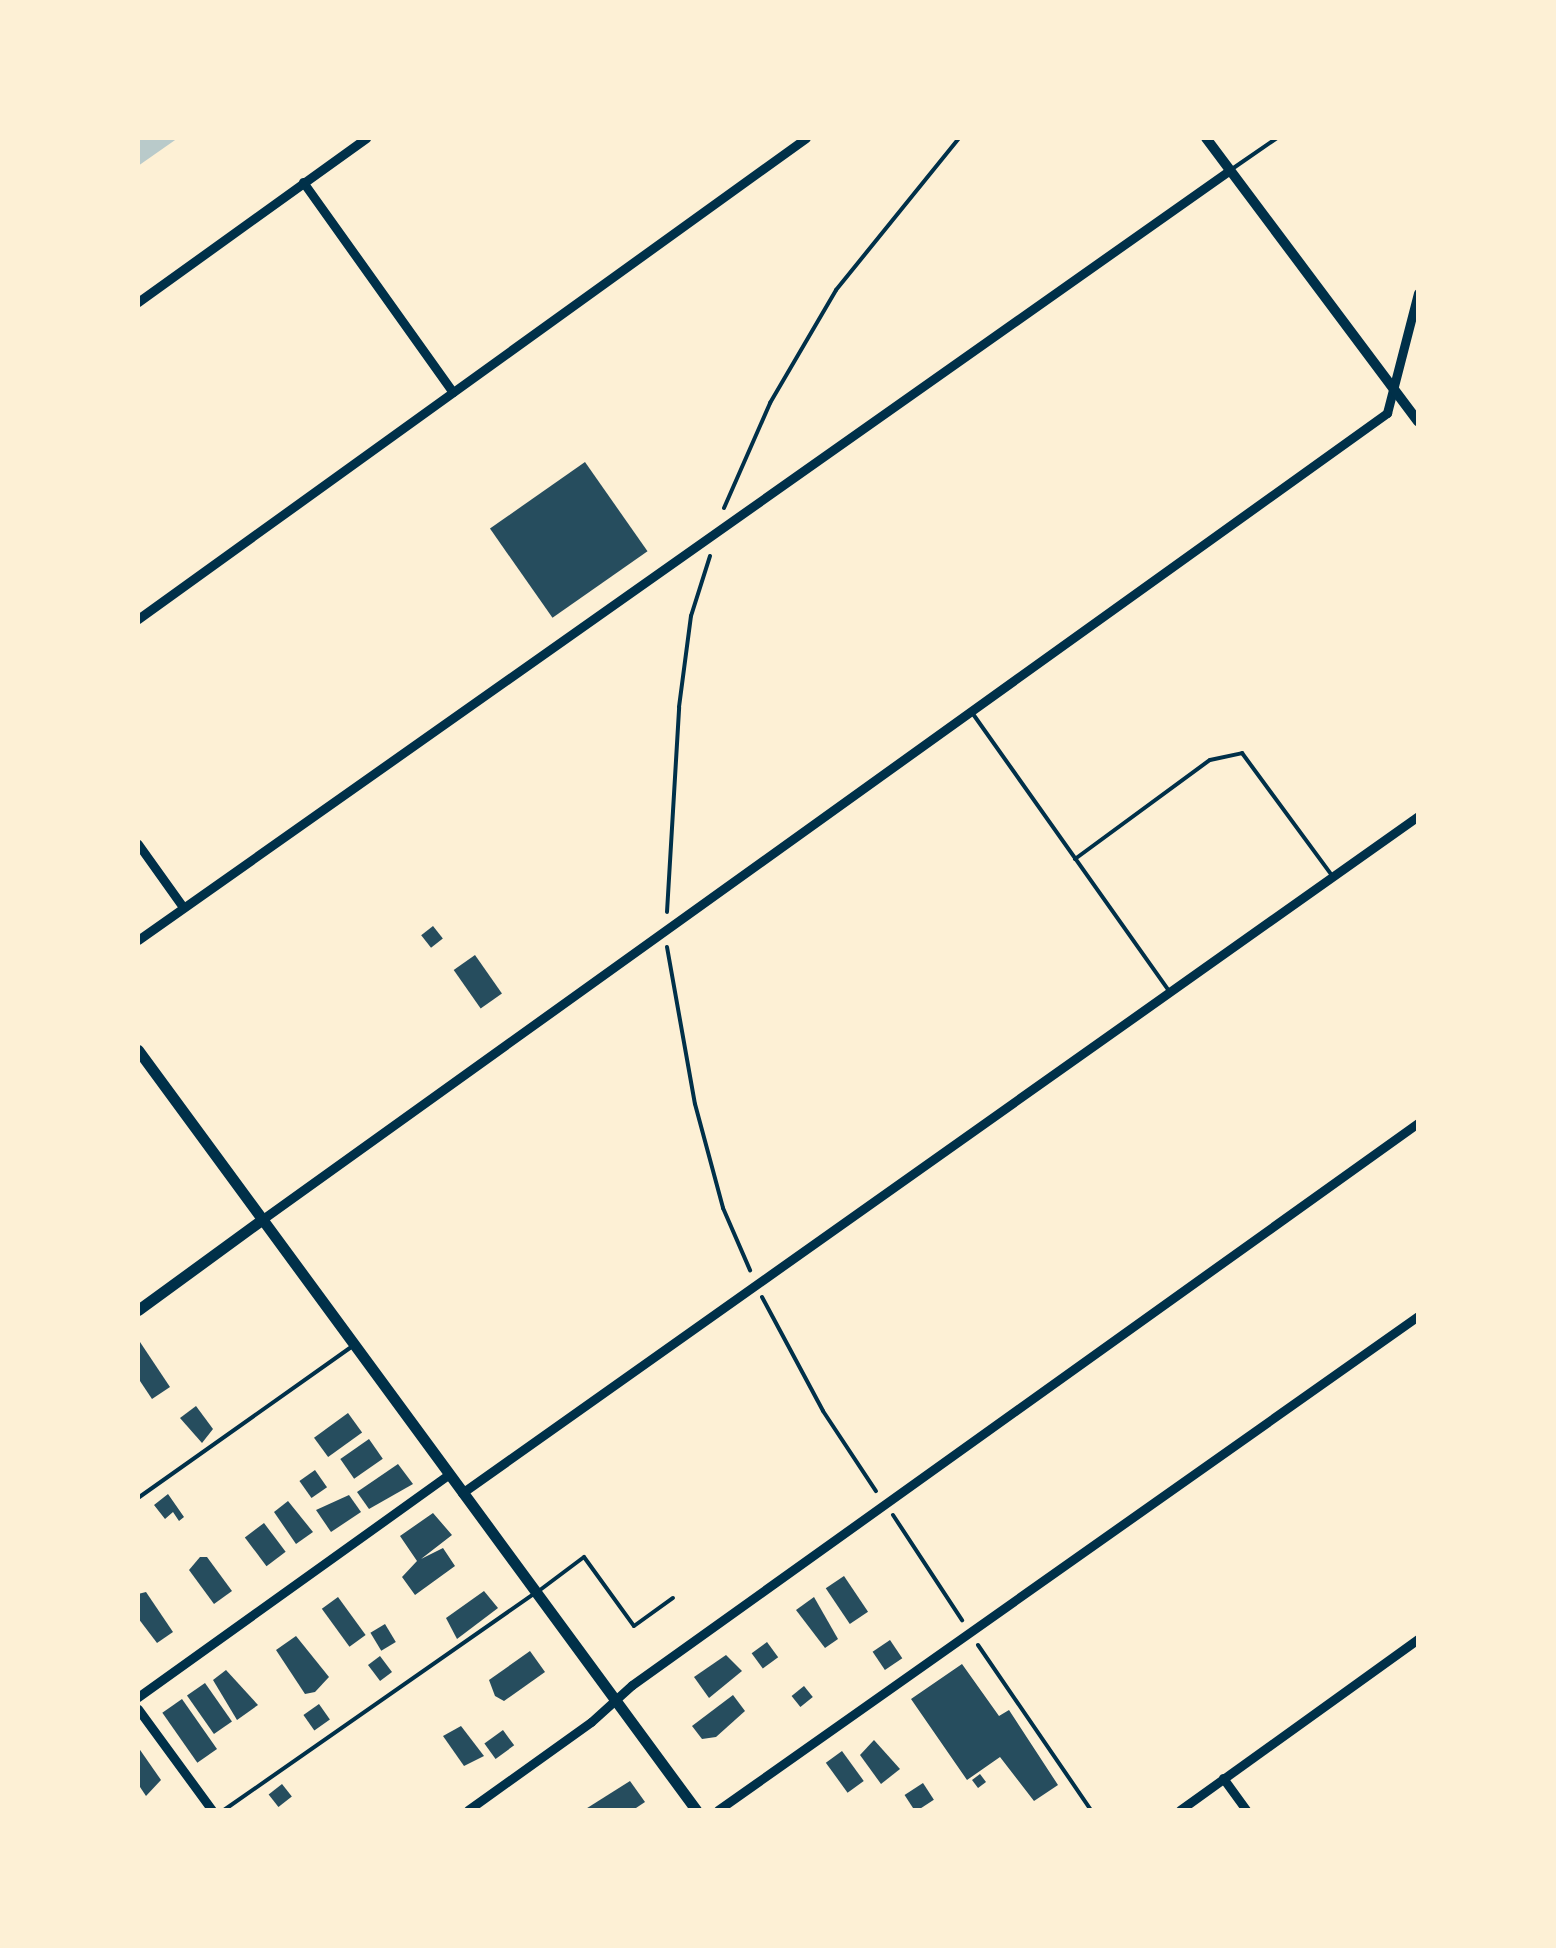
<!DOCTYPE html>
<html>
<head>
<meta charset="utf-8">
<style>
  body { margin:0 }
  #map { position:relative; width:1556px; height:1948px; overflow:hidden; background:#fdf0d5; font-family:"Titillium Web",sans-serif }
  div>[style] { position:absolute }
  [style*='--x'] { left:calc(var(--x)*1px); top:calc(var(--y)*1px); width:calc(var(--w)*1px); rotate:calc(var(--a)*1deg) }
  .green>* { inset:0; background:#b9caca }
  .building>* { inset:0; background:#264d5e; transform-origin:0 0 }
  .path>* { height:4px; margin:-2px; padding:0 2px; transform-origin:2px; border-radius:2px; background:#003049 }
  .service>* { height:4px; margin:-2px; padding:0 2px; transform-origin:2px; border-radius:2px; background:#003049 }
  .minor>* { height:9px; margin:-4.5px; padding:0 4.5px; transform-origin:4.5px; border-radius:4.5px; background:#003049 }
  .tertiary>* { height:10px; margin:-5px; padding:0 5px; transform-origin:5px; border-radius:5px; background:#003049 }
  .secondary>* { height:11px; margin:-5.5px; padding:0 5.5px; transform-origin:5.5px; border-radius:5.5px; background:#003049 }
  span { translate:-50% -50%; white-space:nowrap; text-align:center; line-height:1.15; -webkit-text-stroke:10px #fdf0d5; paint-order:stroke }
  .frame { position:absolute; inset:0; border:140px solid #fdf0d5; pointer-events:none }
</style>
</head>
<body>
<div id="map">
  <div class="green">
    <i style="clip-path:polygon(138px 138px,178px 138px,138px 166px)"></i>
  </div>
  <div class="building">
    <i style="left:585px;top:462px;width:109px;height:116px;rotate:55deg"></i>
    <i style="left:433px;top:926px;width:16px;height:15px;rotate:52deg"></i>
    <i style="left:475px;top:955px;width:47px;height:26px;rotate:55deg"></i>
    <i style="clip-path:polygon(138px 1339px,170px 1387px,152px 1399px,138px 1378px)"></i>
    <i style="clip-path:polygon(196px 1406px,213px 1429px,202px 1443px,180px 1418px)"></i>
    <i style="left:348px;top:1413px;width:24px;height:42px;rotate:54deg"></i>
    <i style="left:369px;top:1439px;width:24px;height:35px;rotate:55deg"></i>
    <i style="clip-path:polygon(398px 1464px,413px 1484px,369px 1509px,357px 1492px)"></i>
    <i style="left:315px;top:1470px;width:21px;height:19px;rotate:55deg"></i>
    <i style="clip-path:polygon(168px 1494px,184px 1517px,179px 1521px,173px 1512px,165px 1519px,154px 1505px)"></i>
    <i style="clip-path:polygon(349px 1495px,361px 1512px,331px 1532px,316px 1510px)"></i>
    <i style="clip-path:polygon(288px 1501px,313px 1532px,296px 1544px,274px 1512px)"></i>
    <i style="clip-path:polygon(433px 1513px,452px 1535px,421px 1559px,443px 1548px,455px 1566px,415px 1595px,402px 1577px,417px 1561px,400px 1536px)"></i>
    <i style="left:264px;top:1523px;width:36px;height:24px;rotate:53deg"></i>
    <i style="clip-path:polygon(200px 1557px,207px 1557px,232px 1591px,214px 1604px,189px 1570px)"></i>
    <i style="left:844px;top:1576px;width:43px;height:22px;rotate:56deg"></i>
    <i style="clip-path:polygon(484px 1591px,498px 1608px,457px 1639px,446px 1618px)"></i>
    <i style="clip-path:polygon(146px 1592px,173px 1632px,157px 1643px,138px 1618px,138px 1594px)"></i>
    <i style="left:338px;top:1597px;width:47px;height:20px;rotate:54deg"></i>
    <i style="clip-path:polygon(814px 1597px,838px 1639px,825px 1648px,796px 1610px)"></i>
    <i style="left:385px;top:1624px;width:21px;height:17px;rotate:59deg"></i>
    <i style="clip-path:polygon(296px 1636px,329px 1677px,315px 1692px,305px 1694px,276px 1650px)"></i>
    <i style="left:890px;top:1640px;width:22px;height:21px;rotate:56deg"></i>
    <i style="left:767px;top:1642px;width:19px;height:19px;rotate:54deg"></i>
    <i style="clip-path:polygon(530px 1651px,545px 1672px,504px 1701px,495px 1696px,489px 1680px)"></i>
    <i style="clip-path:polygon(726px 1655px,742px 1671px,709px 1698px,694px 1677px)"></i>
    <i style="left:380px;top:1656px;width:20px;height:15px;rotate:53deg"></i>
    <i style="clip-path:polygon(962px 1664px,999px 1716px,1009px 1710px,1058px 1785px,1034px 1801px,1000px 1757px,967px 1780px,911px 1699px)"></i>
    <i style="clip-path:polygon(226px 1670px,258px 1705px,237px 1720px,213px 1680px)"></i>
    <i style="left:205px;top:1683px;width:47px;height:22px;rotate:55deg"></i>
    <i style="left:804px;top:1686px;width:14px;height:16px;rotate:51deg"></i>
    <i style="clip-path:polygon(733px 1695px,745px 1711px,716px 1737px,702px 1739px,692px 1726px)"></i>
    <i style="left:182px;top:1699px;width:61px;height:24px;rotate:55deg"></i>
    <i style="left:319px;top:1704px;width:19px;height:19px;rotate:55deg"></i>
    <i style="clip-path:polygon(461px 1726px,484px 1756px,464px 1766px,443px 1736px)"></i>
    <i style="left:503px;top:1730px;width:19px;height:23px;rotate:54deg"></i>
    <i style="clip-path:polygon(874px 1740px,900px 1769px,881px 1784px,860px 1755px)"></i>
    <i style="clip-path:polygon(138px 1747px,161px 1780px,146px 1796px,138px 1784px)"></i>
    <i style="left:842px;top:1751px;width:37px;height:20px;rotate:54deg"></i>
    <i style="left:980px;top:1774px;width:10px;height:10px;rotate:53deg"></i>
    <i style="clip-path:polygon(630px 1781px,645px 1802px,633px 1810px,584px 1810px)"></i>
    <i style="left:923px;top:1783px;width:20px;height:22px;rotate:57deg"></i>
    <i style="left:282px;top:1784px;width:16px;height:17px;rotate:52deg"></i>
  </div>
  <div class="path">
    <i style="--x:724;--y:508;--w:115;--a:-66.3"></i>
    <i style="--x:770;--y:403;--w:131;--a:-59.7"></i>
    <i style="--x:836;--y:290;--w:196;--a:-51"></i>
    <i style="--x:667;--y:912;--w:205;--a:-86.6"></i>
    <i style="--x:679;--y:707;--w:92;--a:-82.5"></i>
    <i style="--x:691;--y:616;--w:63;--a:-72.4"></i>
    <i style="--x:667;--y:947;--w:159;--a:79.9"></i>
    <i style="--x:695;--y:1104;--w:108;--a:74.9"></i>
    <i style="--x:723;--y:1208;--w:68;--a:66.5"></i>
    <i style="--x:762;--y:1297;--w:129;--a:61.8"></i>
    <i style="--x:823;--y:1411;--w:96;--a:56.5"></i>
    <i style="--x:893;--y:1515;--w:126;--a:56.7"></i>
    <i style="--x:978;--y:1645;--w:200;--a:55.6"></i>
  </div>
  <div class="service">
    <i style="--x:1232;--y:169;--w:55;--a:-34.6"></i>
    <i style="--x:973;--y:714;--w:341;--a:54.7"></i>
    <i style="--x:1075;--y:859;--w:167;--a:-36.3"></i>
    <i style="--x:1210;--y:760;--w:33;--a:-12"></i>
    <i style="--x:1242;--y:753;--w:150;--a:53.7"></i>
    <i style="--x:138;--y:1498;--w:260;--a:-35.3"></i>
    <i style="--x:540;--y:1590;--w:55;--a:-36.9"></i>
    <i style="--x:584;--y:1557;--w:85;--a:54.1"></i>
    <i style="--x:634;--y:1626;--w:48;--a:-35.7"></i>
    <i style="--x:224;--y:1810;--w:376;--a:-34.9"></i>
  </div>
  <div class="minor">
    <i style="--x:303;--y:182;--w:258;--a:54.5"></i>
    <i style="--x:138;--y:302;--w:281;--a:-35.7"></i>
    <i style="--x:138;--y:619;--w:823;--a:-35.76"></i>
    <i style="--x:138;--y:844;--w:77;--a:54.5"></i>
    <i style="--x:138;--y:940;--w:1336;--a:-35.19"></i>
    <i style="--x:260;--y:1221;--w:1387;--a:-35.64"></i>
    <i style="--x:1387;--y:413;--w:124;--a:-75.5"></i>
    <i style="--x:462;--y:1493;--w:1171;--a:-35.3"></i>
    <i style="--x:138;--y:1697;--w:381;--a:-35.6"></i>
    <i style="--x:138;--y:1709;--w:125;--a:53.8"></i>
    <i style="--x:1223;--y:1778;--w:39;--a:54"></i>
    <i style="--x:468;--y:1810;--w:151;--a:-35.6"></i>
    <i style="--x:591;--y:1722;--w:55;--a:-42.1"></i>
    <i style="--x:632;--y:1685;--w:966;--a:-35.57"></i>
    <i style="--x:718;--y:1810;--w:857;--a:-35.21"></i>
    <i style="--x:1180;--y:1810;--w:293;--a:-35.7"></i>
  </div>
  <div class="tertiary">
    <i style="--x:1206;--y:138;--w:354;--a:53.2"></i>
  </div>
  <div class="secondary">
    <i style="--x:138;--y:1050;--w:943;--a:53.71"></i>
    <i style="--x:138;--y:1310;--w:151;--a:-36.1"></i>
  </div>
  <div class="frame"></div>
</div>
</body>
</html>
